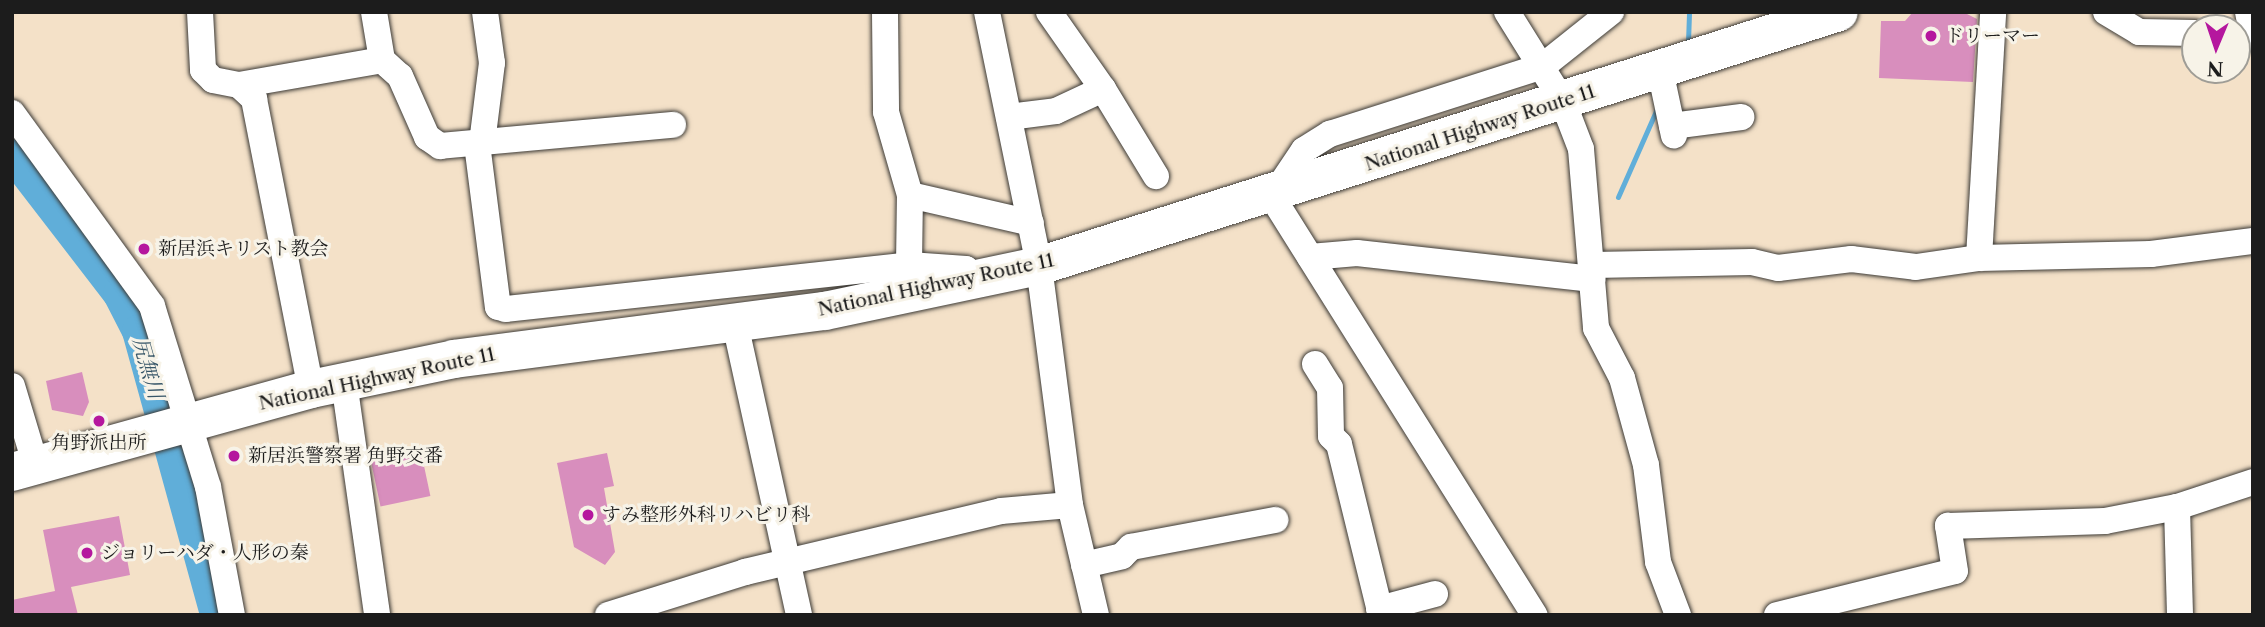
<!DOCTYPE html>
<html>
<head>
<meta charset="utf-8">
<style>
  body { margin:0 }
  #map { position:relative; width:2265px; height:627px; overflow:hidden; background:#f4e1c8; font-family:"Libre Caslon Text","Noto Serif JP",serif }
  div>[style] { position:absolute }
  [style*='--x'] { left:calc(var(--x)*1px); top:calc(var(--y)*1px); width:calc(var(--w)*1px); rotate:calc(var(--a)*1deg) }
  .stream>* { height:5px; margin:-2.5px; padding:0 2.5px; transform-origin:2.5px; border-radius:2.5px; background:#60aed9 }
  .river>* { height:32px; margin:-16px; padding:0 16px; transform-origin:16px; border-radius:16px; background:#60aed9 }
  .building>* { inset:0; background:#d88ebd; transform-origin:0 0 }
  .roads { filter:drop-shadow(0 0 2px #3c3a36) drop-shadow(0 0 2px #3c3a36) }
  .minor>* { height:26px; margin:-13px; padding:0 13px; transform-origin:13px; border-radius:13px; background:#fff }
  .highway>* { height:38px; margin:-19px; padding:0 19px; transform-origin:19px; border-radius:19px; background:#fff }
  .dots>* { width:19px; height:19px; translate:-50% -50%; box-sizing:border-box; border:4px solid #f7f3e8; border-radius:50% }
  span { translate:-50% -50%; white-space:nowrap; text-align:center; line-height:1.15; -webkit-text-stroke:6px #f7f3e8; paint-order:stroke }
  .poi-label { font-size:19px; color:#1c1c1c }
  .left { translate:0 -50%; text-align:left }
  .street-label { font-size:19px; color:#1c1c1c }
  .water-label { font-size:21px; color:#375668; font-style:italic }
  .frame { position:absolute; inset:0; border:14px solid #1c1c1c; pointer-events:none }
  .north { position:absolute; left:2181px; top:14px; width:70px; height:70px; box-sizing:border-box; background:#f7f3e8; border:2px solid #9f9d96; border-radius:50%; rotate:182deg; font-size:19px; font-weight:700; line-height:28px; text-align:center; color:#1c1c1c }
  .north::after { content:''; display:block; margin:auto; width:24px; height:32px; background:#b5179e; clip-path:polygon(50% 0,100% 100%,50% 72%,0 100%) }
</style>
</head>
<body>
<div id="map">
  <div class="stream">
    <i style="--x:1688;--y:42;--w:30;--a:-88"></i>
    <i style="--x:1618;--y:197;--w:102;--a:-66.2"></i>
  </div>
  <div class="river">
    <i style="--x:12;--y:155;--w:175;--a:52.4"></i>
    <i style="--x:119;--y:294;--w:42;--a:62.8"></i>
    <i style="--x:138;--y:331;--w:295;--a:74.6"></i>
  </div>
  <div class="building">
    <i style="clip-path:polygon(1913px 12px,1963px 12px,1977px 19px,1973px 82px,1879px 78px,1881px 21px,1905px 21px)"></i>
    <i style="clip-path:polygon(82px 372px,89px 402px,83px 416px,52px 410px,46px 381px)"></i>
    <i style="left:420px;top:447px;width:50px;height:51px;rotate:78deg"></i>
    <i style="clip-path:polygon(607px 453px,614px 486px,604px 488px,615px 552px,605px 565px,574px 547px,557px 463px)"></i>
    <i style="clip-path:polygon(119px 516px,130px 575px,71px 587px,78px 615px,12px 615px,12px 600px,55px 591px,43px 530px)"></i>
  </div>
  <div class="roads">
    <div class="minor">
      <i style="--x:200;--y:12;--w:58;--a:87"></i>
      <i style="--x:203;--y:70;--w:14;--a:45"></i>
      <i style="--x:213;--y:80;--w:26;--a:11"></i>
      <i style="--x:239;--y:85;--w:21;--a:43"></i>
      <i style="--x:254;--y:99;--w:296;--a:78.9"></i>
      <i style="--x:374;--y:12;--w:49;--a:80.5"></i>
      <i style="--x:885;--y:12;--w:100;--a:89.4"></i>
      <i style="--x:886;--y:112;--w:86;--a:73.9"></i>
      <i style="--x:987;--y:12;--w:259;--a:78.4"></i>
      <i style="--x:1039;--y:266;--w:241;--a:82.6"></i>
      <i style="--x:1070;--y:505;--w:113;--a:76.7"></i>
      <i style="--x:1049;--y:12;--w:94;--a:55"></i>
      <i style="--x:1507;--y:12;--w:106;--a:58.1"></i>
      <i style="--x:1563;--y:102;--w:50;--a:69"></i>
      <i style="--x:1581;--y:149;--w:180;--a:85.2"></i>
      <i style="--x:1596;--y:328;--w:56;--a:62.5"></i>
      <i style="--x:1622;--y:378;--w:90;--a:74.6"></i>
      <i style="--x:1646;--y:465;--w:98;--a:82.9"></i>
      <i style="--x:1658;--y:562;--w:57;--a:69.3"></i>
      <i style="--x:2106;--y:12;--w:39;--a:31"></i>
      <i style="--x:2139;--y:32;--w:56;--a:1"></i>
      <i style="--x:2248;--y:12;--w:26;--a:79"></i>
      <i style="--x:1660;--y:70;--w:67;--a:78"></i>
      <i style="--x:239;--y:85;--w:145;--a:-9.9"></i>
      <i style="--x:382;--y:60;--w:24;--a:42"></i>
      <i style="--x:400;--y:76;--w:67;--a:66.1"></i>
      <i style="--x:427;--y:137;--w:16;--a:35"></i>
      <i style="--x:440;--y:146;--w:234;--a:-5.2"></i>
      <i style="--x:12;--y:113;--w:238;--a:54"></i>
      <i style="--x:152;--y:306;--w:189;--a:72.8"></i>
      <i style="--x:208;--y:487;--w:130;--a:79.4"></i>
      <i style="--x:1009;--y:117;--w:47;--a:-7.3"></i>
      <i style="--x:1056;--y:111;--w:52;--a:-25.1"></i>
      <i style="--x:1103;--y:89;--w:102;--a:58.7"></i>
      <i style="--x:1672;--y:126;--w:70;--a:-7.4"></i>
      <i style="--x:482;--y:143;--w:81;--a:-82.9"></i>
      <i style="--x:492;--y:63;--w:51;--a:-97.8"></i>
      <i style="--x:477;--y:144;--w:164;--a:82.7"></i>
      <i style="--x:498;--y:307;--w:8;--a:14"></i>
      <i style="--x:506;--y:309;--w:405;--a:-6.2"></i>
      <i style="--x:909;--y:265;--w:70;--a:-89.2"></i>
      <i style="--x:910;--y:195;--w:124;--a:13"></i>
      <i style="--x:1275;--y:193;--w:52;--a:-56"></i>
      <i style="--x:1304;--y:150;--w:31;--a:-32"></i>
      <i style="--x:1330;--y:134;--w:224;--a:-17.7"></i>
      <i style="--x:1543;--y:66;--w:87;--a:-38.5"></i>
      <i style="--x:1271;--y:195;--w:496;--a:57.9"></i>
      <i style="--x:1310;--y:257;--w:47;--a:-4.9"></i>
      <i style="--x:1357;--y:253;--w:237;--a:6.3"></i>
      <i style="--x:1979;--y:258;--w:246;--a:-86.7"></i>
      <i style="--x:909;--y:265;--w:57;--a:4"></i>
      <i style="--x:966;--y:269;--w:8;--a:60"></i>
      <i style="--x:1593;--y:265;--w:159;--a:-1.1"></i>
      <i style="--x:1752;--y:262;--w:27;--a:13"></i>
      <i style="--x:1778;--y:268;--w:74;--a:-7"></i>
      <i style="--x:1851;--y:259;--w:65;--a:7"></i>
      <i style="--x:1916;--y:267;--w:64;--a:-8.1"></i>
      <i style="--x:1979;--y:258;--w:172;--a:-1.3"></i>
      <i style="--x:2151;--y:254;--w:103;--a:-7.3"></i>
      <i style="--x:734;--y:319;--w:303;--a:77.6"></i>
      <i style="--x:1315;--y:364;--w:28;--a:58"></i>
      <i style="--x:1330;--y:388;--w:48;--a:88.8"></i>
      <i style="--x:1331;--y:436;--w:11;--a:45"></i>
      <i style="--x:1339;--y:444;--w:176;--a:76.2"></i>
      <i style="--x:344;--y:382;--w:235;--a:81.9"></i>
      <i style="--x:12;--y:386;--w:84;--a:73.3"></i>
      <i style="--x:2177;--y:507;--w:108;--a:88.4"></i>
      <i style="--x:1084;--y:565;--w:39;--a:-13"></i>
      <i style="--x:1122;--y:556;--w:13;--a:-45"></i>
      <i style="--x:1131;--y:547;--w:147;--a:-10.6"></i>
      <i style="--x:1379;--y:609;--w:58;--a:-15"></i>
      <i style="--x:608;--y:615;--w:144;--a:-17.4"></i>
      <i style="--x:745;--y:572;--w:263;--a:-13.4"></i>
      <i style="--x:1001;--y:511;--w:69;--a:-5"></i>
      <i style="--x:1777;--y:615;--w:183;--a:-13.9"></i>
      <i style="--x:1955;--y:571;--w:46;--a:-98.8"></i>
      <i style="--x:1948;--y:526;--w:157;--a:-1.8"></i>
      <i style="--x:2105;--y:521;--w:73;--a:-11"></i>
      <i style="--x:2177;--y:507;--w:80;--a:-18.2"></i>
    </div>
    <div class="highway">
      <i style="--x:12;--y:472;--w:310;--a:-15.5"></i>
      <i style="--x:311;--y:389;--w:146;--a:-11.8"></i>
      <i style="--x:454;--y:359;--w:374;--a:-7.4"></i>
      <i style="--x:825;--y:311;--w:219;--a:-11.9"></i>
      <i style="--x:1039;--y:266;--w:839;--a:-17.61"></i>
    </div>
  </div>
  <div class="dots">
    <i style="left:1931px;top:36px;background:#b5179e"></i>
    <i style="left:144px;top:249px;background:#b5179e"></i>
    <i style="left:99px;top:421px;background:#b5179e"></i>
    <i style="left:234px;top:456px;background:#b5179e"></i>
    <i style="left:588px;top:515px;background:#b5179e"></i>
    <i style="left:87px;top:553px;background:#b5179e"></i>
  </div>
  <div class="poi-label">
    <span class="left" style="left:1945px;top:36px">ドリーマー</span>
    <span class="left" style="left:158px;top:249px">新居浜キリスト教会</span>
    <span style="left:99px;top:443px">角野派出所</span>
    <span class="left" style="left:248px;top:456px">新居浜警察署 角野交番</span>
    <span class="left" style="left:602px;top:515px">すみ整形外科リハビリ科</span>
    <span class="left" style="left:101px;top:553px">ジョリーハダ・人形の秦</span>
  </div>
  <div class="street-label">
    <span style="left:1480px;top:128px;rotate:-18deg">National Highway Route 11</span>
    <span style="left:936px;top:285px;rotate:-12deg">National Highway Route 11</span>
    <span style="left:377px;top:379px;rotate:-12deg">National Highway Route 11</span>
  </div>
  <div class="water-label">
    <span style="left:148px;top:368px;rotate:74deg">尻無川</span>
  </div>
  <div class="frame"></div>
  <div class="north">N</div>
</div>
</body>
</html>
